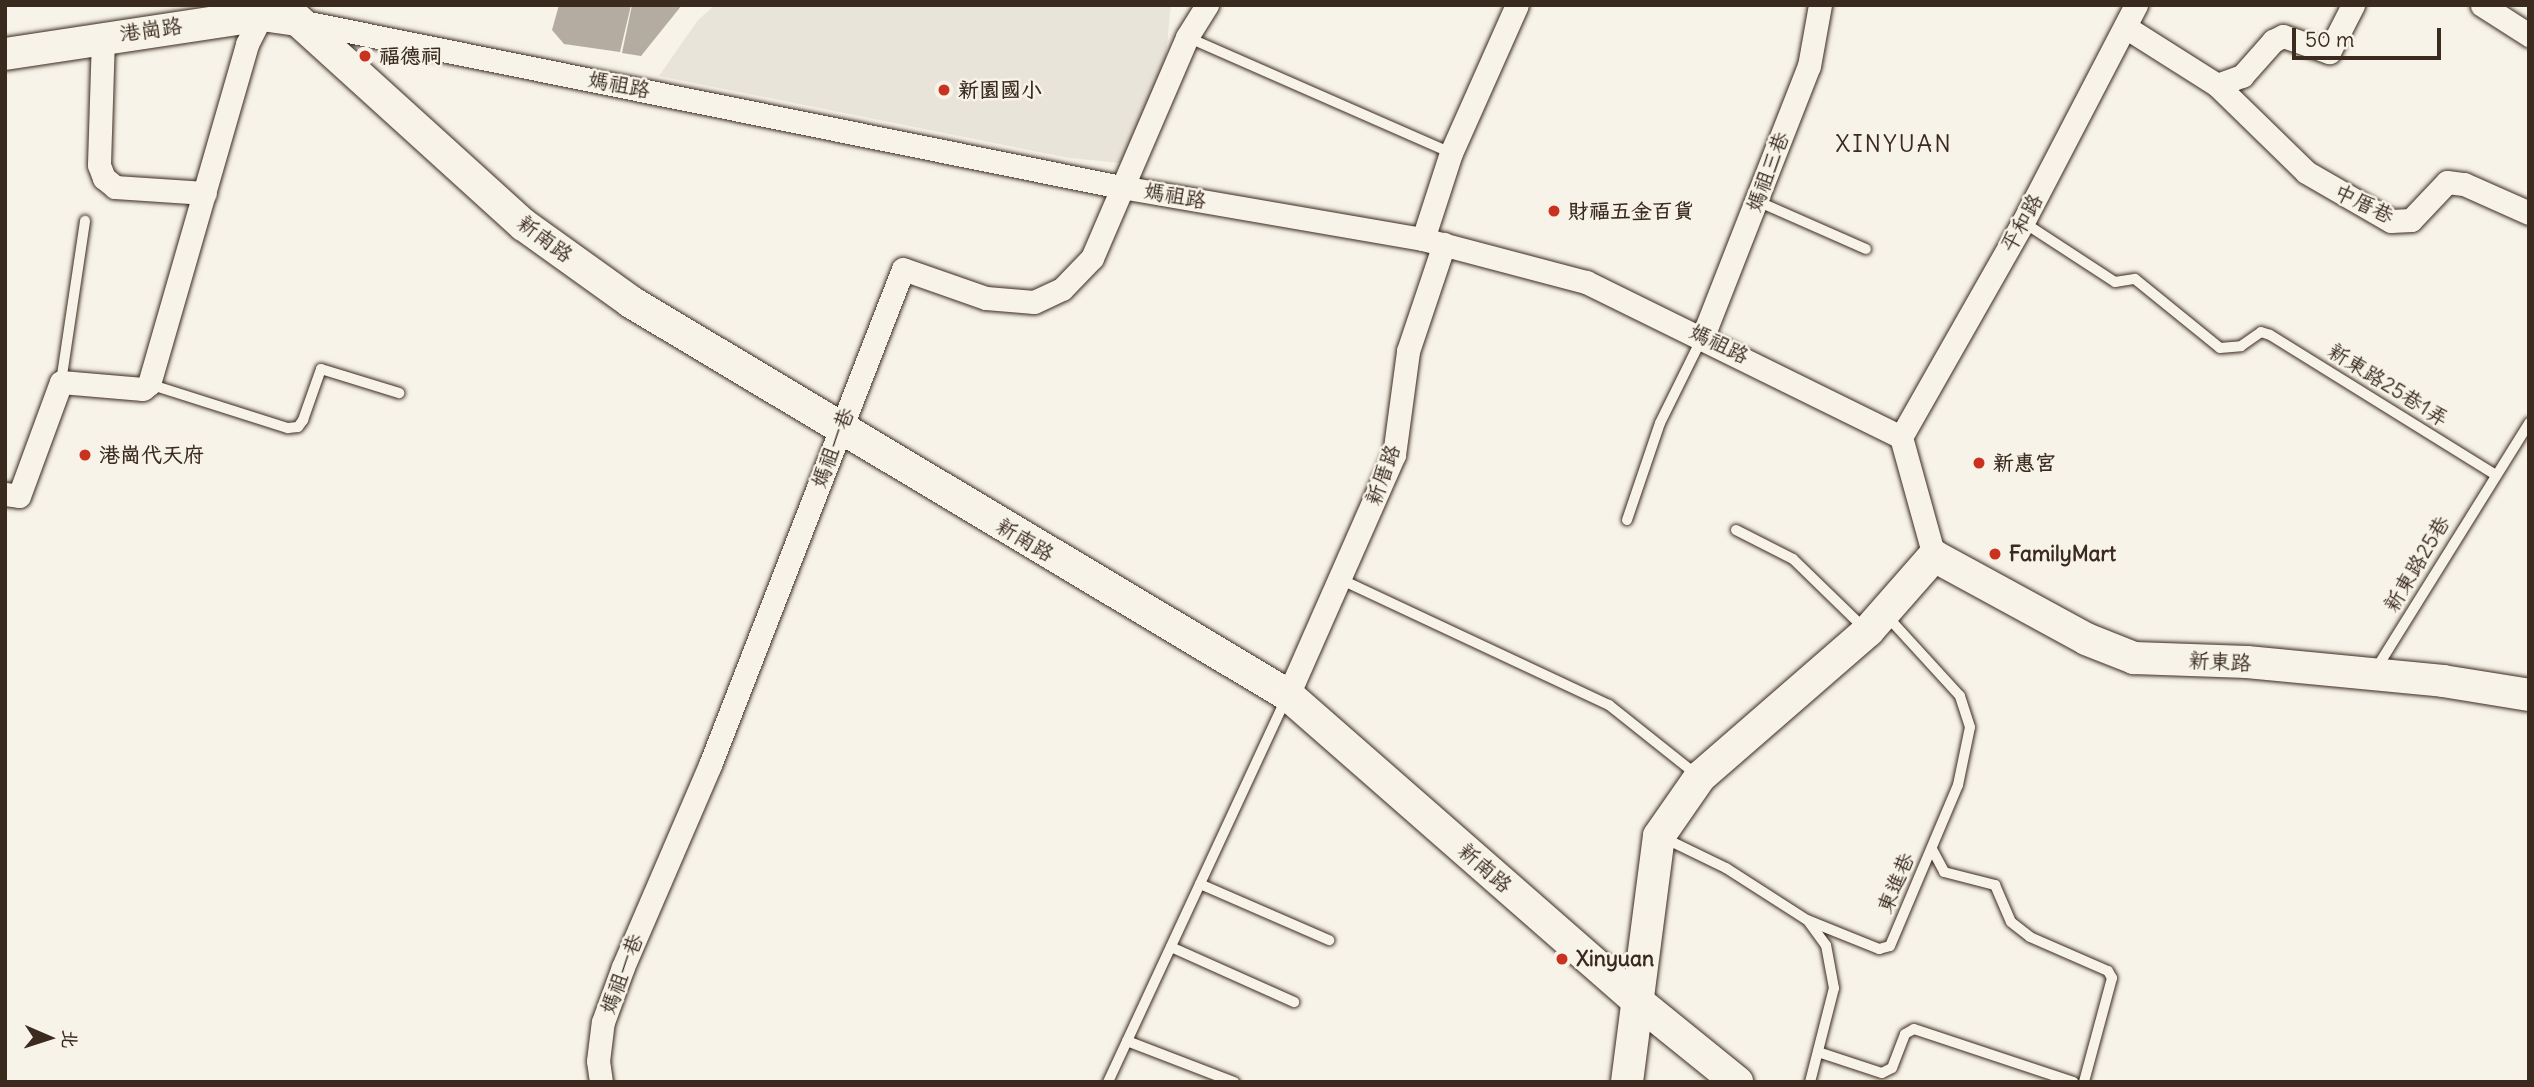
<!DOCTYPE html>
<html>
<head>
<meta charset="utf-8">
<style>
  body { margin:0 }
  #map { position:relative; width:2534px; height:1087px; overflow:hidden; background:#f7f3e8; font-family:Delius,"LXGW WenKai TC",sans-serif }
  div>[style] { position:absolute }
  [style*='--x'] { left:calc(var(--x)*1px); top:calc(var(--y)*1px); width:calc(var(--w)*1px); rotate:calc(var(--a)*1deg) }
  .built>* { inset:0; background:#e9e4d9 }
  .water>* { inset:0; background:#b4aca0 }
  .roads { filter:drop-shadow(0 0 2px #3b2a1e) drop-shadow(0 0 2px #3b2a1e) }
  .lane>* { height:10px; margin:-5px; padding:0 5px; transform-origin:5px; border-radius:5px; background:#f7f3e8 }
  .street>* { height:23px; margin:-11.5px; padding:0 11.5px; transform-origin:11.5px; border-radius:11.5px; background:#f7f3e8 }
  .secondary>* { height:32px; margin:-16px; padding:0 16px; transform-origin:16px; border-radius:16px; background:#f7f3e8 }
  .dots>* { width:19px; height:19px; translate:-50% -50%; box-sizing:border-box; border:4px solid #f7f3e8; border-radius:50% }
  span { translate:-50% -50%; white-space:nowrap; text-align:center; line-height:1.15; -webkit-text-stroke:5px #f7f3e8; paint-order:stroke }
  .street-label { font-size:21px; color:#3b2a1e }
  .poi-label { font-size:21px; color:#3b2a1e; font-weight:700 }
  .left { translate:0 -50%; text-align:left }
  .quarter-label { font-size:24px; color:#3b2a1e; letter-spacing:2px }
  .frame { position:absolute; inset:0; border:7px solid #3b2a1e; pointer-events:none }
  .north { position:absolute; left:14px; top:1003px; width:70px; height:70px; -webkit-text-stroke:5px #f7f3e8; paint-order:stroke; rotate:93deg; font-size:19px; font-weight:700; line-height:28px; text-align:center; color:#3b2a1e }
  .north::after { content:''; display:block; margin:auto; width:24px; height:32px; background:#3b2a1e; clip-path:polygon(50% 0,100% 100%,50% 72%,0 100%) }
  .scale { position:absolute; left:2292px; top:28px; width:149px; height:32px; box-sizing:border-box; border:4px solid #3b2a1e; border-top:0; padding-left:9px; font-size:21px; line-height:24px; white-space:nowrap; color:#3b2a1e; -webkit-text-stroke:5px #f7f3e8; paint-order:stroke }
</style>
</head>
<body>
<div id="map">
  <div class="built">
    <i style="clip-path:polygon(715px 5px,1171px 5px,1165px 64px,1140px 165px,1069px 158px,659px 76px,698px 20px)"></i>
  </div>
  <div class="water">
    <i style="clip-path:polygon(559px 5px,631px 5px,620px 52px,564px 44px,552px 30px)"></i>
    <i style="clip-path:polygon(632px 5px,682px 5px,641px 56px,622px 53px)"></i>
  </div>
  <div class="roads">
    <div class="lane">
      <i style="--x:1187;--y:37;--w:288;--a:23.7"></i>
      <i style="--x:1757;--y:201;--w:119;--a:23.8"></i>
      <i style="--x:2023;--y:222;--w:110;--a:33.1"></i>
      <i style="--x:2115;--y:282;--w:20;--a:-9"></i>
      <i style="--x:2135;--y:279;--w:109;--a:39.1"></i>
      <i style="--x:2220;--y:348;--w:21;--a:-5"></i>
      <i style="--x:2241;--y:346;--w:24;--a:-35"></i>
      <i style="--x:2261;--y:332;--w:9;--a:18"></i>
      <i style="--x:2270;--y:335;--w:264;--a:31.8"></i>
      <i style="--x:61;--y:382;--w:163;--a:-81.5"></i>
      <i style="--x:149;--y:384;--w:146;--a:17.6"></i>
      <i style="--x:288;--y:428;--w:10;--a:-6"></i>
      <i style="--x:298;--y:427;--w:9;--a:-54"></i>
      <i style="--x:303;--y:420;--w:54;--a:-70.6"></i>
      <i style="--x:321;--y:369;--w:82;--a:17.1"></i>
      <i style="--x:1627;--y:520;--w:102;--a:-71.2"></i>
      <i style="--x:1660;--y:423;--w:95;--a:-63.7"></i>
      <i style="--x:1736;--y:530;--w:64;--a:27"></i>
      <i style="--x:1793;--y:559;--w:102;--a:44.2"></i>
      <i style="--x:1342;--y:580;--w:295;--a:25.1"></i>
      <i style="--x:1609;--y:705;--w:112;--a:38.5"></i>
      <i style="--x:2376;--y:669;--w:290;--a:-58.1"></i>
      <i style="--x:1662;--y:837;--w:71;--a:25.8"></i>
      <i style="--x:1726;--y:868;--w:96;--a:32.7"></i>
      <i style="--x:1807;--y:920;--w:78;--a:21.9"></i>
      <i style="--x:1879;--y:949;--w:11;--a:-15"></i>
      <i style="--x:1890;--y:946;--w:175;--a:-67.1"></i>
      <i style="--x:1958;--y:785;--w:59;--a:-78.3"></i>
      <i style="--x:1970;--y:727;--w:33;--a:-108"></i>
      <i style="--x:1960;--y:696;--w:111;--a:-132.4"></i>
      <i style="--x:1932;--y:849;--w:26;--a:62"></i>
      <i style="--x:1944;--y:872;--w:53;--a:14.3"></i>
      <i style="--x:1995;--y:885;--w:40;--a:66.6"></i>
      <i style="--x:2011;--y:922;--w:24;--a:38"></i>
      <i style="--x:2030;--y:937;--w:85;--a:23.6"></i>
      <i style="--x:2108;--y:971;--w:8;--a:60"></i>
      <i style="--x:2112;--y:978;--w:108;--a:105.1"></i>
      <i style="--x:1200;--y:884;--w:141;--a:23.5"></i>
      <i style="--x:1809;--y:922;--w:29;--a:54"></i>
      <i style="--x:1826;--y:945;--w:44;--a:79.5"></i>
      <i style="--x:1834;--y:988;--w:97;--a:104.3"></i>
      <i style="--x:1171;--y:947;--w:135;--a:24.1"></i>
      <i style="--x:1127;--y:1041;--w:115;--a:21"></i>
      <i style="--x:1818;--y:1052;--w:67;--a:18.2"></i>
      <i style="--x:1882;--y:1073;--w:11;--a:-27"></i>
      <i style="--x:1892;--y:1068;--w:36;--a:-69"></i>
      <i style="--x:1905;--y:1034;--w:10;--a:-29"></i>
      <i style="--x:1914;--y:1029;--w:168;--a:18.4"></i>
      <i style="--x:1108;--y:1082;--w:425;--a:-65.1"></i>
    </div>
    <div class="street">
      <i style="--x:2482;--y:5;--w:56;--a:32.6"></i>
      <i style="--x:299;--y:21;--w:839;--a:11.42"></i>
      <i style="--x:1121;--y:187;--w:306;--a:9.8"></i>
      <i style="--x:1423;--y:239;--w:169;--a:14.8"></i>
      <i style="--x:1586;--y:282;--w:351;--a:26.2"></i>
      <i style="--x:1901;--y:437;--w:123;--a:74.5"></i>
      <i style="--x:2127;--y:28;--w:107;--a:32.3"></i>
      <i style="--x:2217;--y:85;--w:27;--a:-20"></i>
      <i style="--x:2242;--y:76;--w:47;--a:-48.5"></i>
      <i style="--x:2273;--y:41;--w:11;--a:-27"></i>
      <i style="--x:2283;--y:36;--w:49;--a:19.2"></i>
      <i style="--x:2329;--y:52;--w:53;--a:-62.9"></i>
      <i style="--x:103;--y:37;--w:128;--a:91.8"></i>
      <i style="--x:99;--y:165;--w:14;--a:69"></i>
      <i style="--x:104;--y:178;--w:14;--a:39"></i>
      <i style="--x:115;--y:187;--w:90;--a:3.8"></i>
      <i style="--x:2217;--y:85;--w:124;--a:44.3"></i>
      <i style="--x:2306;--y:172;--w:98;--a:30"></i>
      <i style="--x:2391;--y:221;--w:20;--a:-3"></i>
      <i style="--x:2411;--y:220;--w:52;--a:-46.5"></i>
      <i style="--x:2447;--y:182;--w:17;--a:7"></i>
      <i style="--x:2464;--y:184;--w:71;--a:24"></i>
      <i style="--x:1423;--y:239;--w:90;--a:-72"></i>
      <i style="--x:1451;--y:153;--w:162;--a:-66"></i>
      <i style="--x:1703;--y:336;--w:290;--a:-68.6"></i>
      <i style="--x:1809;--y:66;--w:62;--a:-79.8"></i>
      <i style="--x:1901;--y:437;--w:247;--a:-60.4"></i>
      <i style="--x:2023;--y:222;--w:245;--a:-62.5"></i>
      <i style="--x:5;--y:494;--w:14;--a:8"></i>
      <i style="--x:19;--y:496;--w:121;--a:-69.8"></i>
      <i style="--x:61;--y:382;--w:82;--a:4.9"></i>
      <i style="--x:143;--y:389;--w:8;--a:-40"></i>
      <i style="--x:149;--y:384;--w:354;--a:-73.9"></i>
      <i style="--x:247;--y:44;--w:33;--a:-63"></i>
      <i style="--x:1288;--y:695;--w:262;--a:-66.2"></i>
      <i style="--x:1394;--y:455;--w:105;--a:-82.3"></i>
      <i style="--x:1408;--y:351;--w:113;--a:-71.4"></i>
      <i style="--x:601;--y:1082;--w:21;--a:-98"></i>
      <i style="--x:598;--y:1061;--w:39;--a:-83"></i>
      <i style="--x:603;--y:1022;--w:59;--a:-70"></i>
      <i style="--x:623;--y:967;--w:220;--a:-66.7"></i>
      <i style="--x:710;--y:765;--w:532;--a:-68.74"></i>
      <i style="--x:903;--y:269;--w:88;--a:19.3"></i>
      <i style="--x:986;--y:298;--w:48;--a:4.8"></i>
      <i style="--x:1034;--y:302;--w:31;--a:-25"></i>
      <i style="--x:1062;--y:289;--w:43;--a:-45.9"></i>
      <i style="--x:1092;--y:258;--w:241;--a:-66.7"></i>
      <i style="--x:1187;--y:37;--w:38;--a:-58"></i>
    </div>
    <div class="secondary">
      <i style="--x:281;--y:5;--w:328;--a:42.2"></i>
      <i style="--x:524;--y:225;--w:132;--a:35.7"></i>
      <i style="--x:631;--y:302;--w:766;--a:30.89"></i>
      <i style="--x:1288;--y:695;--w:464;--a:41.2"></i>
      <i style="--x:1637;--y:1001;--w:129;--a:39"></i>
      <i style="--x:5;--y:54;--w:260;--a:-8.6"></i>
      <i style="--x:262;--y:15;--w:35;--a:8"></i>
      <i style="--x:1627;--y:1082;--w:248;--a:-82.6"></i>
      <i style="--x:1659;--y:836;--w:72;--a:-55.2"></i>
      <i style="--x:1700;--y:777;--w:223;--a:-41"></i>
      <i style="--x:1868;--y:631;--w:100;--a:-48.7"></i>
      <i style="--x:1934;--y:556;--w:173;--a:28.6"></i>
      <i style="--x:2086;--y:639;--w:52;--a:21.6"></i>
      <i style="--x:2134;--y:658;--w:113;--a:2"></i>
      <i style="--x:2247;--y:662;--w:197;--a:5.5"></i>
      <i style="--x:2443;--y:681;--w:87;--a:9.2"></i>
    </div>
  </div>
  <div class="dots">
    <i style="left:365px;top:56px;background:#c8321e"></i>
    <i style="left:944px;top:90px;background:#c8321e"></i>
    <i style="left:1554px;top:211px;background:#c8321e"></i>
    <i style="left:85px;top:455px;background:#c8321e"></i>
    <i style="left:1979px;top:463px;background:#c8321e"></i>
    <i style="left:1995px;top:554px;background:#c8321e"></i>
    <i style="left:1562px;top:959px;background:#c8321e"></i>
  </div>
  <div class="street-label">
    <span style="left:151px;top:30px;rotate:-8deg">港崗路</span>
    <span style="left:619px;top:85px;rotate:11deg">媽祖路</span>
    <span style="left:1768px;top:172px;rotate:-69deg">媽祖三巷</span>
    <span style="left:1175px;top:196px;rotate:10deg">媽祖路</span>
    <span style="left:2364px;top:204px;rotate:26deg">中厝巷</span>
    <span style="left:2022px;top:223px;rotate:-61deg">平和路</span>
    <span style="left:545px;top:239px;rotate:37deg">新南路</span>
    <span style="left:1719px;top:344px;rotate:26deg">媽祖路</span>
    <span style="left:2388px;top:385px;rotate:32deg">新東路25巷1弄</span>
    <span style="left:833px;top:448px;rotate:-69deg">媽祖一巷</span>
    <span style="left:1383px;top:475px;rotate:-70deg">新厝路</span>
    <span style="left:1025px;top:540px;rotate:31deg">新南路</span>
    <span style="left:2417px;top:564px;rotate:-59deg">新東路25巷</span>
    <span style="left:2220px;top:662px;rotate:3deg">新東路</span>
    <span style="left:1485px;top:868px;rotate:41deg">新南路</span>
    <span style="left:1896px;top:883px;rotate:-67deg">東進巷</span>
    <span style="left:622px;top:974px;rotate:-69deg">媽祖一巷</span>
  </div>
  <div class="poi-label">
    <span class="left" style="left:379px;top:56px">福德祠</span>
    <span class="left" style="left:958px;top:90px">新園國小</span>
    <span class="left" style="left:1568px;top:211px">財福五金百貨</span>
    <span class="left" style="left:99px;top:455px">港崗代天府</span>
    <span class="left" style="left:1993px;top:463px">新惠宮</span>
    <span class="left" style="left:2009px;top:554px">FamilyMart</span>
    <span class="left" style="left:1576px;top:959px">Xinyuan</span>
  </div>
  <div class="quarter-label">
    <span style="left:1894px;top:144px">XINYUAN</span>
  </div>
  <div class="frame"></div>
  <div class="north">北</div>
  <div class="scale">50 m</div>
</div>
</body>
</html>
